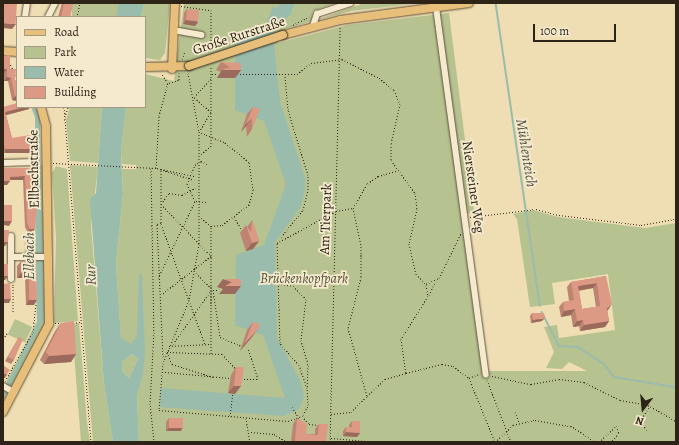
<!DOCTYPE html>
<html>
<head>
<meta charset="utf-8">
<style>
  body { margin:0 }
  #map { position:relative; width:679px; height:445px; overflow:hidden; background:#efdeb3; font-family:Alegreya,serif }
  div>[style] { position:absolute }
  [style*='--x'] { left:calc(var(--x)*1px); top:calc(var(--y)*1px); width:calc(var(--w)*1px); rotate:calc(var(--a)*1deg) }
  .green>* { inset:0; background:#b6c28f; transform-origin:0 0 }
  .water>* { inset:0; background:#9abcac }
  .stream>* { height:1.5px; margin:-0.75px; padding:0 0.75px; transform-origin:0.75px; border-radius:0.75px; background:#9abcac }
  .path>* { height:1px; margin-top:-0.5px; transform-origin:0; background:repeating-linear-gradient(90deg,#2d2316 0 1px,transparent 0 3px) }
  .roads { filter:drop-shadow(0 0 1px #5e523d) drop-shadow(0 0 1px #5e523d) }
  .minor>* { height:6px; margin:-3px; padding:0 3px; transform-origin:3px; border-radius:3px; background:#f5eace }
  .major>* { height:8px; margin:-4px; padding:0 4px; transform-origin:4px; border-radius:4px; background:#e8bf7a }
  .bridges { filter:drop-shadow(0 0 1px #2d2316) drop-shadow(0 0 1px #2d2316) }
  .major-bridge>* { height:8px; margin:-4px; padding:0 4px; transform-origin:4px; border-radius:4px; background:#e8bf7a }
  .wall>* { inset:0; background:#bd8471 }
  .shaded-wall>* { inset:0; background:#9a6b5c; transform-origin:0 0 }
  .building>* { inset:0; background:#dc9983; transform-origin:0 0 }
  span { translate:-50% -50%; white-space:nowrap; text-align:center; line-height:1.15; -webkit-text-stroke:3.5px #f5eace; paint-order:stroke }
  .street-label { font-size:14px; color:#2d2316 }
  .park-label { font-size:14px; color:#56533a; font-style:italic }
  .water-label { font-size:15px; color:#4e5143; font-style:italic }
  .frame { position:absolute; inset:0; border:4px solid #2d2316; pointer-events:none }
  .legend { position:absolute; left:16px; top:16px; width:130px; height:92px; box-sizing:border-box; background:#f5eace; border:1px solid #a59a84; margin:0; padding:5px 7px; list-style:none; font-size:12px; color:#2d2316 }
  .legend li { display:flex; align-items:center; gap:8px; height:20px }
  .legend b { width:20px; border:1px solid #a59a84 }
  .north { position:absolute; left:623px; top:389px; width:40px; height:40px; -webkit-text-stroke:3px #f5eace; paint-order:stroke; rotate:196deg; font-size:11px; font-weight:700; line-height:16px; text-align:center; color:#2d2316 }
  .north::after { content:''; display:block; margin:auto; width:14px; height:18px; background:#2d2316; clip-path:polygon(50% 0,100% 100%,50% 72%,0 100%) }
  .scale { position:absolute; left:533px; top:24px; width:83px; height:18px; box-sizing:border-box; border:2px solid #2d2316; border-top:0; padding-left:5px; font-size:12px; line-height:14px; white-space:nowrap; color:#2d2316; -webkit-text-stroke:3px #f5eace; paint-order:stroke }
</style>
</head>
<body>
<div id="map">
  <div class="green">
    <i style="left:72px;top:3px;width:47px;height:14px"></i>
    <i style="clip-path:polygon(144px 3px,170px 3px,165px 53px,160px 60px,145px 58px,145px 17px,141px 17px)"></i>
    <i style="clip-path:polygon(184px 3px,286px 3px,285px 16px,292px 13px,295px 3px,336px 3px,313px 11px,312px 21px,281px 30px,278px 43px,348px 25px,449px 13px,474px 211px,464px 215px,483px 371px,587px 371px,569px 362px,562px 369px,546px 368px,554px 352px,544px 327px,557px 325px,559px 338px,615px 330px,608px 274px,552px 283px,555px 304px,530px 307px,517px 219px,513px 214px,533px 210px,558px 217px,645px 228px,676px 223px,676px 442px,139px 442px,137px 394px,143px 375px,137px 336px,131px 345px,121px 339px,116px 263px,123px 195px,122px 169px,136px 169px,136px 165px,122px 164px,121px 152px,126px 107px,145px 107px,145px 74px,174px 81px)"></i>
    <i style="clip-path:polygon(364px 3px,419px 3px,351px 11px,317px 20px)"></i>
    <i style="clip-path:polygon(70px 107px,102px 107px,98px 163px,70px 161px,66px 120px)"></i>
    <i style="clip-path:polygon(36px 165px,44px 165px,46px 255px,35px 255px)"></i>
    <i style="clip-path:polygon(70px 165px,98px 167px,91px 226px,104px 384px,113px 442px,93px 442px)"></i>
    <i style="clip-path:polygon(56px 166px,67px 169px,78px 321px,54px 323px,56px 238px,52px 173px)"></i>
    <i style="clip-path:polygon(36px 259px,46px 259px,46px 323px,12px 386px,6px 382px,37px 321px)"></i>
    <i style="left:15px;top:319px;width:19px;height:17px;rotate:25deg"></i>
    <i style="clip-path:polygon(79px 323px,87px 422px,90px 442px,81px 442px,72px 327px,53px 326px)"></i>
    <i style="clip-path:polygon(132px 354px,138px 359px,129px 378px,122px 371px,122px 362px)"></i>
  </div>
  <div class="water">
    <i style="clip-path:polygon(119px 3px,144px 3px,141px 17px,116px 17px)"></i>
    <i style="clip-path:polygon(280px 3px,295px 3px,292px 13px,274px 29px,274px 44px,280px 102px,305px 178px,305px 190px,300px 208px,275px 242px,277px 338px,301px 382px,304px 398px,299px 409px,284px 416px,160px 407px,161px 388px,285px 398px,263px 335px,235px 325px,236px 255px,264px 245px,286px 184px,264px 121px,235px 110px,235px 37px,265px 27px,273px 6px,276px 9px)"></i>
    <i style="clip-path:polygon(31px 107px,36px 107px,40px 120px,43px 320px,3px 401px,3px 391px,37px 324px,35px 117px)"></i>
    <i style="clip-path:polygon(evenodd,102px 107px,126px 107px,121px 152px,123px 195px,116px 263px,121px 338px,131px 344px,137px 336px,139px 274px,142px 275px,145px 350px,143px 375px,137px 395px,139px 442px,113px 442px,104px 384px,90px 200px,96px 193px,102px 107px,132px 354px,138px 359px,129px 378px,122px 371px,122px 362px,132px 354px)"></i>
  </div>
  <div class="stream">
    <i style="--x:496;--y:3;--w:306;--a:81.7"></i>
    <i style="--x:542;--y:312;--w:38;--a:63"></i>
    <i style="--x:559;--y:346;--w:19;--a:3"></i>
    <i style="--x:578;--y:347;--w:31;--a:33"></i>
    <i style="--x:604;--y:364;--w:16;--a:52"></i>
    <i style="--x:614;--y:377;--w:63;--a:9.2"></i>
  </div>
  <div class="path">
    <i style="--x:181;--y:6;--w:30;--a:8"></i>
    <i style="--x:211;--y:10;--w:41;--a:90"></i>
    <i style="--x:77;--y:17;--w:14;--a:-78"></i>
    <i style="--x:293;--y:25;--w:18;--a:-27"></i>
    <i style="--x:182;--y:59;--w:9;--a:-69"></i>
    <i style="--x:9;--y:62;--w:9;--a:63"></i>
    <i style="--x:188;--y:73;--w:60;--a:79.4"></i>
    <i style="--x:199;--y:132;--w:112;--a:90"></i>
    <i style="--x:199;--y:244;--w:57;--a:100.1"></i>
    <i style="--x:189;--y:300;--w:68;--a:112.4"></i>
    <i style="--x:163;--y:363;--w:47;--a:94.9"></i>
    <i style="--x:159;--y:410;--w:129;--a:4.9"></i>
    <i style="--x:288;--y:421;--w:15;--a:-20"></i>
    <i style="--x:302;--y:416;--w:11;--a:49"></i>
    <i style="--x:309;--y:424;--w:9;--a:6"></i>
    <i style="--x:212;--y:74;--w:5;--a:0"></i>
    <i style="--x:237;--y:74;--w:60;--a:0"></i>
    <i style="--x:297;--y:74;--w:18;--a:-38"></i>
    <i style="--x:311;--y:63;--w:31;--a:-7"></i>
    <i style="--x:342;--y:59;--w:42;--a:27.2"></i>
    <i style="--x:379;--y:78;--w:19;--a:39"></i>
    <i style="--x:394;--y:90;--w:15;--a:67"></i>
    <i style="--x:400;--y:104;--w:41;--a:102.7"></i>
    <i style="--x:391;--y:144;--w:16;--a:90"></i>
    <i style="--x:391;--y:160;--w:41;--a:54"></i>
    <i style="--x:415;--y:193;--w:16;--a:83"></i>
    <i style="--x:417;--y:209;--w:36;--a:103"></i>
    <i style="--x:409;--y:244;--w:31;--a:77"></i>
    <i style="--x:416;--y:274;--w:14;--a:45"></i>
    <i style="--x:426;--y:284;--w:14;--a:-25"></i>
    <i style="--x:439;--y:278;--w:50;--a:-63.9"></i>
    <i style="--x:15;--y:75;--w:5;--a:68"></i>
    <i style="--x:169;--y:83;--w:10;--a:-17"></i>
    <i style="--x:179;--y:80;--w:7;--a:-90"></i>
    <i style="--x:64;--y:107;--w:336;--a:85.4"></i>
    <i style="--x:65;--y:117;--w:10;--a:-73"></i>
    <i style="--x:201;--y:154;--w:13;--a:-39"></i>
    <i style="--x:211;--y:146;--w:80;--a:-90"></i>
    <i style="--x:53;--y:163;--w:103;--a:2.8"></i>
    <i style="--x:156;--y:168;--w:52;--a:-86.7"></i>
    <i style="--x:159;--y:116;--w:34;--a:-75"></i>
    <i style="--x:168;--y:83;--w:12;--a:-125"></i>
    <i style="--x:151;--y:168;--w:164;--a:89"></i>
    <i style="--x:154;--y:332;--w:71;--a:93.2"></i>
    <i style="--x:150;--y:403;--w:39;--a:84"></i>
    <i style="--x:157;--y:168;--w:39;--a:18"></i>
    <i style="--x:396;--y:171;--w:19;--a:164"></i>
    <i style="--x:378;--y:176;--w:14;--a:144"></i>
    <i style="--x:367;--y:184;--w:28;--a:120"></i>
    <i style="--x:353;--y:208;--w:39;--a:78"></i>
    <i style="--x:361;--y:246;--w:31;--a:90"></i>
    <i style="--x:361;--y:277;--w:53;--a:104.3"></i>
    <i style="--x:348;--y:328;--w:71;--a:74.4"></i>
    <i style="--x:367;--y:396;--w:25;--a:-43"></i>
    <i style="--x:385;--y:379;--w:22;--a:-16"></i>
    <i style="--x:206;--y:202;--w:11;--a:-175"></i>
    <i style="--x:195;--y:201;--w:19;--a:-115"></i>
    <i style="--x:187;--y:184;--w:21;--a:-67"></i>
    <i style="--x:195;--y:165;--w:7;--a:-34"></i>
    <i style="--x:201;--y:161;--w:7;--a:27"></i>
    <i style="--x:161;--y:204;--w:72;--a:46.1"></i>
    <i style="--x:211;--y:256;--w:62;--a:142.2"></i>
    <i style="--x:161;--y:204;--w:14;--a:-54"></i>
    <i style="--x:169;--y:193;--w:13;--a:9"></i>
    <i style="--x:182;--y:195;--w:15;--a:-28"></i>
    <i style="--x:234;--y:217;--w:15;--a:58"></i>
    <i style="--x:470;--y:217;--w:66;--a:-6.9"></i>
    <i style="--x:536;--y:209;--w:24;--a:15"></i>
    <i style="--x:559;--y:215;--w:83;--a:7"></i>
    <i style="--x:641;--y:225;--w:36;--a:-10"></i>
    <i style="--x:201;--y:218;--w:13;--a:39"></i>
    <i style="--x:211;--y:226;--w:11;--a:-5"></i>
    <i style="--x:222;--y:225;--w:34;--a:-37"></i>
    <i style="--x:249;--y:205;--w:16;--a:-75"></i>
    <i style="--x:253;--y:190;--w:28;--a:-98"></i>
    <i style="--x:249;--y:162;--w:32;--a:-141"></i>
    <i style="--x:224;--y:142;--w:27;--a:-158"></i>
    <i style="--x:199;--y:132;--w:23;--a:-59"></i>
    <i style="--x:211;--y:112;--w:23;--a:-139"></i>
    <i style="--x:194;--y:97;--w:25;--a:-47"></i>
    <i style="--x:161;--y:224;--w:128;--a:69.9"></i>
    <i style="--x:281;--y:237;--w:35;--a:-51"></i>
    <i style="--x:303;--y:210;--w:21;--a:-76"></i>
    <i style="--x:308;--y:190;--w:15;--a:-90"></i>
    <i style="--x:308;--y:175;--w:68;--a:-107.1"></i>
    <i style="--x:288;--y:110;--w:35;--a:-95"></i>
    <i style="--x:196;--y:273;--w:21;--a:45"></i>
    <i style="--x:158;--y:278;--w:85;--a:-64.3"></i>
    <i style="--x:13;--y:284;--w:28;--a:90"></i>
    <i style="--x:281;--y:284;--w:12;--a:9"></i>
    <i style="--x:293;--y:286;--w:18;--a:45"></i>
    <i style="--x:306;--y:299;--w:41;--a:97"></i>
    <i style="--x:301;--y:340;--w:26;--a:74"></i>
    <i style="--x:308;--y:365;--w:23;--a:92"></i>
    <i style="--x:426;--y:285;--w:11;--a:80"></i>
    <i style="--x:428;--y:296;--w:51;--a:122.1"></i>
    <i style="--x:401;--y:339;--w:34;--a:82"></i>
    <i style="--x:406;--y:373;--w:37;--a:-14"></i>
    <i style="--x:442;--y:364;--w:11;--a:10"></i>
    <i style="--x:453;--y:366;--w:20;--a:37"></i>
    <i style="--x:469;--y:378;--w:69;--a:67.9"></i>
    <i style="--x:213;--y:290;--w:48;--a:81.5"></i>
    <i style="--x:220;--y:337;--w:23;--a:23"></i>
    <i style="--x:213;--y:290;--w:4;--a:0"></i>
    <i style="--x:429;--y:295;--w:14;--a:-65"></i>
    <i style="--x:55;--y:323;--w:7;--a:0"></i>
    <i style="--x:73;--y:323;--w:7;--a:-8"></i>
    <i style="--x:3;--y:339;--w:9;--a:-54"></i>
    <i style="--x:173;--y:344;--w:64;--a:-54.6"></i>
    <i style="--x:169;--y:346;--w:42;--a:-2.7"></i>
    <i style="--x:211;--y:354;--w:127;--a:-90"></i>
    <i style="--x:163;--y:357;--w:133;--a:-92.6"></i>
    <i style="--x:157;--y:224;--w:4;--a:-14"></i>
    <i style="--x:161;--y:223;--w:54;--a:-90"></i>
    <i style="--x:161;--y:169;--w:35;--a:12"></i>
    <i style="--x:165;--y:372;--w:65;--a:5.3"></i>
    <i style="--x:492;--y:376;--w:40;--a:12"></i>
    <i style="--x:531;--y:384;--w:28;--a:-10"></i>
    <i style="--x:559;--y:379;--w:25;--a:7"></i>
    <i style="--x:584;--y:382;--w:40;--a:26.6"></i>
    <i style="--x:620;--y:400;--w:28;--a:10"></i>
    <i style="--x:648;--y:405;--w:32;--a:30"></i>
    <i style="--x:213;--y:377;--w:43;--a:-162.4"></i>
    <i style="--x:172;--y:364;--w:13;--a:-113"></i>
    <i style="--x:167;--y:352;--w:55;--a:2.1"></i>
    <i style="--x:222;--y:354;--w:19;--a:47"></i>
    <i style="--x:469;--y:378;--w:11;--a:-22"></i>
    <i style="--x:241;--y:379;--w:17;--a:0"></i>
    <i style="--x:258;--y:379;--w:32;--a:-108"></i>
    <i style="--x:487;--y:380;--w:66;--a:68.8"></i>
    <i style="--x:5;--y:381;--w:56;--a:-60.3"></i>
    <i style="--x:33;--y:332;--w:30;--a:-84"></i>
    <i style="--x:292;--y:407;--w:13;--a:58"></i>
    <i style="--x:515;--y:412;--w:11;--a:68"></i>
    <i style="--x:331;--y:414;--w:20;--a:-6"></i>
    <i style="--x:351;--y:412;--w:23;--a:-45"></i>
    <i style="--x:303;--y:415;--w:11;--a:-63"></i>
    <i style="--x:308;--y:405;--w:17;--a:-93"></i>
    <i style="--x:307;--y:388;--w:24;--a:-109"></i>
    <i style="--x:299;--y:365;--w:29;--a:-131"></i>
    <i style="--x:280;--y:343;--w:100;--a:-91.7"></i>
    <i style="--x:277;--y:243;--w:67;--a:-28.5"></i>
    <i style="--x:336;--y:211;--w:17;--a:-10"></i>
    <i style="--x:230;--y:416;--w:23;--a:-83"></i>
    <i style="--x:246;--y:418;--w:24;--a:81"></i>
    <i style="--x:647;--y:430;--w:11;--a:-128"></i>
    <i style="--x:640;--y:421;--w:18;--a:-56"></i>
    <i style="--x:251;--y:432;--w:23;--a:5"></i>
    <i style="--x:274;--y:434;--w:15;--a:32"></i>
    <i style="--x:331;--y:438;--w:47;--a:4.9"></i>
    <i style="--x:330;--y:442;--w:415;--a:-88.6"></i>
    <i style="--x:495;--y:442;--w:25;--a:-43"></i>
    <i style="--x:513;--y:425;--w:23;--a:-13"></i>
    <i style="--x:535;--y:420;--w:39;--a:10"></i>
    <i style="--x:573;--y:427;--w:27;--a:34"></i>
    <i style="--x:599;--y:442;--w:23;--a:-43"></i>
    <i style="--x:616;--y:426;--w:8;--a:67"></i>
    <i style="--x:619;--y:433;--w:12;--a:132"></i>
  </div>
  <div class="roads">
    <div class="minor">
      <i style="--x:436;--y:7;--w:371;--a:82.3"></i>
      <i style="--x:25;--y:17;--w:14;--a:-82"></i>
      <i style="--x:48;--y:17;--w:16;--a:-63"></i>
      <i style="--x:313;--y:26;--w:13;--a:-72"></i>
      <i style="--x:317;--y:14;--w:35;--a:-18"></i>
      <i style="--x:173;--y:30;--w:29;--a:10"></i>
      <i style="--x:3;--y:163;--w:31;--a:-2"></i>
      <i style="--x:11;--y:236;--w:43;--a:90"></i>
      <i style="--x:11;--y:257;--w:38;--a:0"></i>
      <i style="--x:30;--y:257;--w:17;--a:-90"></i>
      <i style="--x:3;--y:386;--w:13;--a:29"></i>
    </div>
    <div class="major">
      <i style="--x:283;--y:35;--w:59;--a:-14.7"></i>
      <i style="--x:340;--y:20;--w:130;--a:-7.5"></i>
      <i style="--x:3;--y:51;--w:14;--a:4"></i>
      <i style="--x:145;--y:67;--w:44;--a:-1.3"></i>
      <i style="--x:172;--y:69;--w:66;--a:-87.4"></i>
      <i style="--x:3;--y:412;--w:99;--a:-62.4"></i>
      <i style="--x:49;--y:324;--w:198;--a:-90.9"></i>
      <i style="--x:46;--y:126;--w:20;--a:-105"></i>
    </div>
  </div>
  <div class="bridges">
    <div class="major-bridge">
      <i style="--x:189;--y:66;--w:99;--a:-18.3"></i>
    </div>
  </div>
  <div class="wall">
    <i style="clip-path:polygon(62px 3px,73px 3px,70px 17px,58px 17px)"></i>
    <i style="clip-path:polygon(187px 9px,198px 22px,195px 26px,183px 24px,184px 13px)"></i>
    <i style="clip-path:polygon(3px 56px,15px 80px,17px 101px,12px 100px,8px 81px,4px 81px)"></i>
    <i style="clip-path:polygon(221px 62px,241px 70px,235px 78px,217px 78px,221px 72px,216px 70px)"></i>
    <i style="clip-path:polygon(3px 107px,29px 109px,6px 115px,12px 138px,31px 153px,3px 153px)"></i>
    <i style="clip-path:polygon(253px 107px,252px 129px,247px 137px,246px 126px,241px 132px,247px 114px)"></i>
    <i style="clip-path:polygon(4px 168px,34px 168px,32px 195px,32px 233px,28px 233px,25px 227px,23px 180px,10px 180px,7px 185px,3px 185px,3px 170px)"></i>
    <i style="clip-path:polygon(252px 220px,259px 241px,253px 249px,246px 251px,240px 233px,246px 225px,247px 227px)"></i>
    <i style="clip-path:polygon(21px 261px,36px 264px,34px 305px,26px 305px,25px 278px,17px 278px,17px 266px)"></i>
    <i style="clip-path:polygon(evenodd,606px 276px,608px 310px,607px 311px,609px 321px,605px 327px,580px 331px,579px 326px,573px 327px,571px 315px,561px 317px,559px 307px,563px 302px,569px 301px,567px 287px,571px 282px,606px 276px,593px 288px,596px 307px,582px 309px,579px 291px,593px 288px)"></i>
    <i style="clip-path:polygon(532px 313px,542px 321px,531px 323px,530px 316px)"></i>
    <i style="clip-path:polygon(253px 322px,252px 337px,240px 351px,247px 330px)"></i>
    <i style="clip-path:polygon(61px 323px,76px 354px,71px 362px,44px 364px,40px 360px,55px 331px)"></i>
    <i style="clip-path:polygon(19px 337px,14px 360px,11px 364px,5px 361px)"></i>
    <i style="clip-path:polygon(236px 367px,235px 394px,228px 393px,231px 375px)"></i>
    <i style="clip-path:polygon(169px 418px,181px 431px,166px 431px,166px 422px)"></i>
    <i style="clip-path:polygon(297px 418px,306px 434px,315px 434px,315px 429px,319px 424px,326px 442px,291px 442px,293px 424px)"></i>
    <i style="clip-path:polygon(352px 421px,360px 433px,357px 437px,343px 436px,343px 431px,346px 427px,349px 427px,349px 425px)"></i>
  </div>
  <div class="shaded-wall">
    <i style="clip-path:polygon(186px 20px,198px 22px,195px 26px,183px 24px)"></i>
    <i style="clip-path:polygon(3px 23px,16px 24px,12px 29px,3px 28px)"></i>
    <i style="clip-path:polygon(3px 69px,7px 69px,4px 73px,3px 73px)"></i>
    <i style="clip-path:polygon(222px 70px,241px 70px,235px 78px,217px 78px)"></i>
    <i style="clip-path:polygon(7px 77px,11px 78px,8px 81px,4px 81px)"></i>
    <i style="clip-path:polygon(15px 96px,17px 97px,17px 101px,12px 100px)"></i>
    <i style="clip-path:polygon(24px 107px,30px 107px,29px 109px,3px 116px,5px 112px)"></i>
    <i style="clip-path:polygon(252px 118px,246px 126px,241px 132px,246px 124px)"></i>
    <i style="left:5px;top:149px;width:28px;height:4px"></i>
    <i style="clip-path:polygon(25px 176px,23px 180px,7px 180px,10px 177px)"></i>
    <i style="clip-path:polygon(3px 181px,10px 181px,7px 185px,3px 185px)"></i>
    <i style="clip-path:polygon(3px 221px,12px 221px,9px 226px,3px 225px)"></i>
    <i style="clip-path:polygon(30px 229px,35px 229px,32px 233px,28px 233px)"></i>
    <i style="clip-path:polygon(259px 241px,253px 249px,246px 251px,252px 243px)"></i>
    <i style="clip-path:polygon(3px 242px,8px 242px,5px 246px,3px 246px)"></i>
    <i style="clip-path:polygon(21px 273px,29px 273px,25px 278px,17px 278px)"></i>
    <i style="clip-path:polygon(3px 276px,8px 276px,5px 280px,3px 280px)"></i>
    <i style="clip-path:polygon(223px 279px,232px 282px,241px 286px,235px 294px,219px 294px,223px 289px,217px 287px)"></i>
    <i style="clip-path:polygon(597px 283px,593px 288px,574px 291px,578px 286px)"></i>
    <i style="clip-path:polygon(3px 299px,11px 299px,9px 303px,3px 303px)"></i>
    <i style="clip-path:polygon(29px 300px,37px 300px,34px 305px,26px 305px)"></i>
    <i style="clip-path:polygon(612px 304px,608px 310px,603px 314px,607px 308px)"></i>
    <i style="clip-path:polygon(575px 309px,571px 315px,561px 317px,564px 311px)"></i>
    <i style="clip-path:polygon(545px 318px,542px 321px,531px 323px,533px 320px)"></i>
    <i style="clip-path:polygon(583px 320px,579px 326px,573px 327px,577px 321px)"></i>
    <i style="clip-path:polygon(609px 321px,605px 327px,580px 331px,584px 325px)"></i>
    <i style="clip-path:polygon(258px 329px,252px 337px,240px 351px,245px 343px)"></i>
    <i style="clip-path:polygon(76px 354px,71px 362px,44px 364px,49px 356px)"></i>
    <i style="clip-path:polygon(3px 373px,7px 374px,5px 378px,3px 378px)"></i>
    <i style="clip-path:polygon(234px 386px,241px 386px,235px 394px,228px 393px)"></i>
    <i style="clip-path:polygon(183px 427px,181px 431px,166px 431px,169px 428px)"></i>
    <i style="clip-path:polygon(346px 432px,360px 433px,357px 437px,343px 436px)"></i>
  </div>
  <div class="building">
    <i style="left:3px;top:3px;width:14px;height:20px;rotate:4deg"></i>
    <i style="clip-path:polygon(64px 3px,73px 3px,70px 17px,61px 17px)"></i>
    <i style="left:187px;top:9px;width:12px;height:11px;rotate:5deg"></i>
    <i style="clip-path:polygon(10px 55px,10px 69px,16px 69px,15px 80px,17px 80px,17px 97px,15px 96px,11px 78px,7px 77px,7px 69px,3px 69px,3px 56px)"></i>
    <i style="clip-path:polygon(221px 62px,241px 63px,241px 70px,222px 70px,230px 67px)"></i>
    <i style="clip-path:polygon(17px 103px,17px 107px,24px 107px,5px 112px,12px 138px,30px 135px,33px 149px,5px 149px,3px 140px,3px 107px)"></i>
    <i style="clip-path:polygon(253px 107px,260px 109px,252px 129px,252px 118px,246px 124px)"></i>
    <i style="clip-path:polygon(4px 168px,34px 168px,32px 195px,38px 195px,35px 229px,30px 229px,27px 223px,25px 176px,10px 177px,10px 181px,3px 181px)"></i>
    <i style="left:3px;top:205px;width:9px;height:16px"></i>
    <i style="clip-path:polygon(252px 220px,259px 241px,252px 243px,246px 225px,251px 232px)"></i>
    <i style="clip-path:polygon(3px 230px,9px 230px,8px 242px,3px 242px)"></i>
    <i style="clip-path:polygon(21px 261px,36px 264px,37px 300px,29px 300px,29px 273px,21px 273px)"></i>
    <i style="left:3px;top:264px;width:5px;height:12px"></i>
    <i style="clip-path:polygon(evenodd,606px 276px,612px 304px,607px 308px,609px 321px,584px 325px,583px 320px,577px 321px,575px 309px,564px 311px,563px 302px,574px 300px,571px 282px,606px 276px,597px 283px,600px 306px,582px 309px,578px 286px,597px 283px)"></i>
    <i style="clip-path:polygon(223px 279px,241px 279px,241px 286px,225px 286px,232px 282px)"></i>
    <i style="clip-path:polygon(10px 283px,11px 299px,3px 299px,3px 287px,4px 284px)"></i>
    <i style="clip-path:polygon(532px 313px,544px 313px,545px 318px,533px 320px)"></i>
    <i style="clip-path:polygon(74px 321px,76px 354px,49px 356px,46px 352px,61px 323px)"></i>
    <i style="clip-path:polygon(253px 322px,260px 324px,258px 329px,245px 343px)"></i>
    <i style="clip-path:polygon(19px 337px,23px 339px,14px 360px,8px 357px)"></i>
    <i style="clip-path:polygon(3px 365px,10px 370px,7px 374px,3px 373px)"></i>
    <i style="clip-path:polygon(236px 367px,244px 367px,241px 386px,234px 386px)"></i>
    <i style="left:169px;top:418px;width:14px;height:10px"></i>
    <i style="clip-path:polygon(297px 418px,307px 424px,306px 434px,318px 435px,319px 424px,328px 424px,326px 442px,303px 442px,295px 441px)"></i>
    <i style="clip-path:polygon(352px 421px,360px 421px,360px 433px,346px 432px,346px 427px,352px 427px)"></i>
  </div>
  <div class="street-label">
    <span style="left:239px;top:36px;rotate:-18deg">Große Rurstraße</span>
    <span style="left:34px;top:169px;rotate:-91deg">Ellbachstraße</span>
    <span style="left:473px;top:187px;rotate:82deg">Niersteiner Weg</span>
    <span style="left:326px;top:219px;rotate:-88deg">Am Tierpark</span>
  </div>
  <div class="park-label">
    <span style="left:304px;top:279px">Brückenkopfpark</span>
  </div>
  <div class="water-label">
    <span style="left:526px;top:153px;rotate:81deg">Mühlenteich</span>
    <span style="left:30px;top:256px;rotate:-90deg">Ellebach</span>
    <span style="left:91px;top:275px;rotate:-92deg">Rur</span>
  </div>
  <div class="frame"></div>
  <ul class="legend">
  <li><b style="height:5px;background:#e8bf7a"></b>Road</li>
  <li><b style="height:11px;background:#b6c28f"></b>Park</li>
  <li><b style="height:11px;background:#9abcac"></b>Water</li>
  <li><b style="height:11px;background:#dc9983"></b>Building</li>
  </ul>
  <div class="north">N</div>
  <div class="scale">100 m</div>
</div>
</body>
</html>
